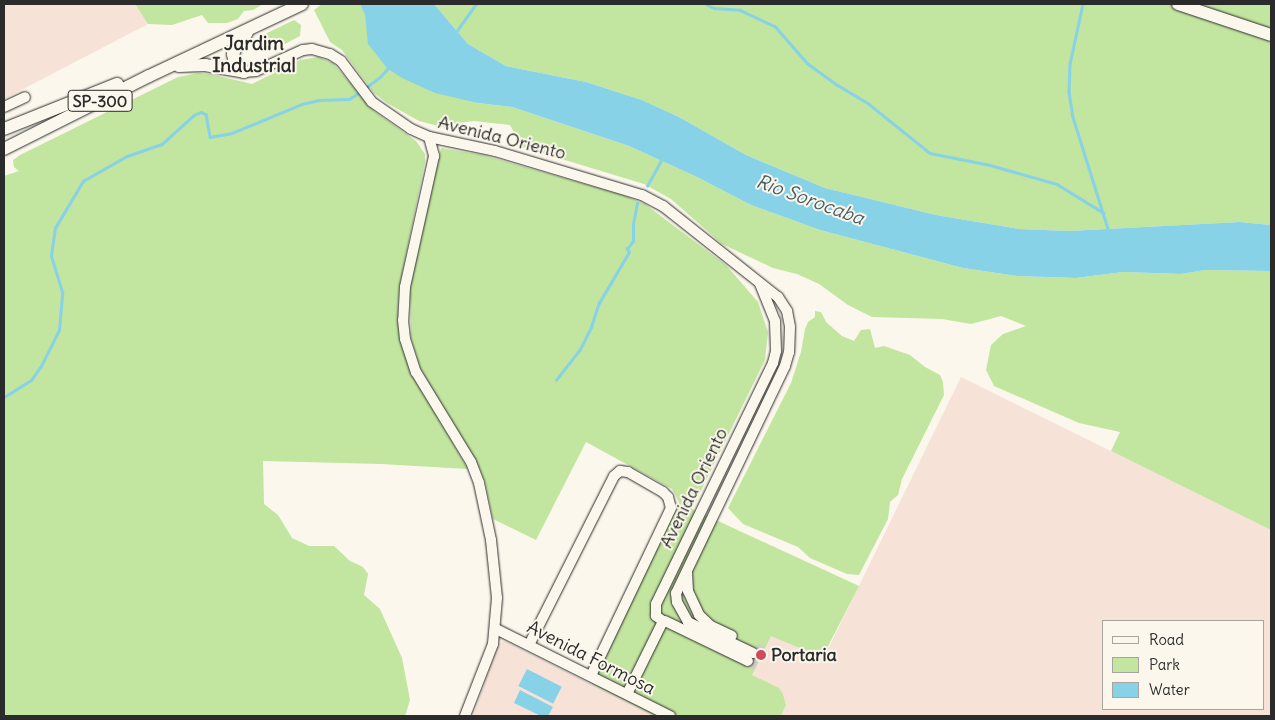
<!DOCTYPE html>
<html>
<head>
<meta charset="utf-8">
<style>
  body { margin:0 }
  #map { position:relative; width:1275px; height:720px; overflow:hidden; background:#fbf7ec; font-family:Delius,sans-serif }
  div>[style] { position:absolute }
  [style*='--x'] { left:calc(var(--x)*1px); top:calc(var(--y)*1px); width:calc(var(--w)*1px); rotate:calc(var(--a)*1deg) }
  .built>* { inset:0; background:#f6e2d7 }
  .green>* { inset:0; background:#c2e59f }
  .water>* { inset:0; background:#87d2e7; transform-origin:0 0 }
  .stream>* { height:2.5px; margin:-1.25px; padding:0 1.25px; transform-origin:1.25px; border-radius:1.25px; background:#87d2e7 }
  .minor-tunnel>* { height:10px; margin-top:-5px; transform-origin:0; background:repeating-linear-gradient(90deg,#d1cec5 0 10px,transparent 0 15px) }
  .roads { filter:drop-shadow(0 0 1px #2b2b2b) drop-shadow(0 0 1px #2b2b2b) }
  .minor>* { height:10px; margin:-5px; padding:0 5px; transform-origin:5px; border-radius:5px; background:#fbf7ec }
  .major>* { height:12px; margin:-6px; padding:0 6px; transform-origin:6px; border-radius:6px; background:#fbf7ec }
  .dots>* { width:14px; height:14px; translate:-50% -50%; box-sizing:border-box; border:2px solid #fbf7ec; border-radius:50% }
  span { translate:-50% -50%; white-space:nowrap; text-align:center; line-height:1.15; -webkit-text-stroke:4px #fbf7ec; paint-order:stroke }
  .shield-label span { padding:1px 4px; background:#fbf7ec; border:1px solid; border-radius:4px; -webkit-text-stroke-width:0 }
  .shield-label { font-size:16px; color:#2b2b2b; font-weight:700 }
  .street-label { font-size:18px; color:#2b2b2b }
  .poi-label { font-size:18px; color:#2b2b2b; font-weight:700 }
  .left { translate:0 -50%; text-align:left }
  .neighbourhood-label { font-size:19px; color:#2b2b2b; font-weight:700 }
  .water-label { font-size:19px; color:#475d63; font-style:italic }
  .frame { position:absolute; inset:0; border:5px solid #2b2b2b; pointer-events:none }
  .legend { position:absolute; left:1102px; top:620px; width:162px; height:90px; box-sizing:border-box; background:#fbf7ec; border:1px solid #a8a59f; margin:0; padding:6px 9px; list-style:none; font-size:15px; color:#2b2b2b }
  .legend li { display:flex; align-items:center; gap:10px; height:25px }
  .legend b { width:25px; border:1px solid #a8a59f }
</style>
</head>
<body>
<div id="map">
  <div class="built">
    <i style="clip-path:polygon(4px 4px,135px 4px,148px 24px,4px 99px)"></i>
    <i style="clip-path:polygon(evenodd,961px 377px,1271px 530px,1271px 716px,781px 716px,786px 705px,783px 694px,752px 675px,771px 635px,816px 655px,829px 647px,961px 377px,1104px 621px,1264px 621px,1264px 709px,1104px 709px,1104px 621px)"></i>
    <i style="clip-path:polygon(503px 641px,507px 642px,655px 716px,473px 716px,498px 645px)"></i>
  </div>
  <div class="green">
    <i style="clip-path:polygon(135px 4px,263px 4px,253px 10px,244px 11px,238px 19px,227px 23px,208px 23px,202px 15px,172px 25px,148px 24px)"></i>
    <i style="clip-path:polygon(322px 4px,360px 4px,365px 15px,367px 29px,478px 103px,512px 107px,629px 146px,697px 177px,751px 205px,820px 230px,963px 268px,1017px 276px,1076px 278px,1123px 272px,1181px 274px,1205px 270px,1271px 271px,1271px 530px,1111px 451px,1120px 432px,1079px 423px,994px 386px,986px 370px,991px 345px,1003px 334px,1026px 326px,1001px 316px,971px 324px,942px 319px,872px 317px,848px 305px,819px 284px,797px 274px,773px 268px,722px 244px,671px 199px,644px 184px,522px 147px,510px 125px,474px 121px,451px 124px,446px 128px,419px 121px,387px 103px,374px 93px,342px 50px,330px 42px,314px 10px)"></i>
    <i style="clip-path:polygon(434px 4px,1271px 4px,1271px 225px,1240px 222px,1069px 231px,1019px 229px,936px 215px,825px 188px,746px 155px,679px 117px,642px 100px,586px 82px,506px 66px,468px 44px)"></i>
    <i style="clip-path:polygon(294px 20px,301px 25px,300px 36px,275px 49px,269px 46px,265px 34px)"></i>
    <i style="clip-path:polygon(318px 57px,333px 63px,375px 112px,416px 141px,425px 154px,425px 162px,399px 289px,398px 315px,400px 340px,412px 374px,468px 469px,381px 464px,263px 461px,264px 504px,278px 515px,292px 538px,309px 546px,334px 546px,350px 561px,363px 567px,368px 574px,364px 595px,380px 609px,402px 658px,410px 700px,405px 716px,4px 716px,4px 176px,19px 171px,14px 167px,13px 160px,20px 155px,178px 77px,199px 73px,210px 74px,252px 84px,300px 60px)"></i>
    <i style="clip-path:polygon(441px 148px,483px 155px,623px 195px,645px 204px,726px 265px,758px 302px,768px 332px,765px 360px,692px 509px,859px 586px,825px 652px,816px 655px,771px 636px,752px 675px,779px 688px,783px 694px,786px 705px,781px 716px,655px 716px,592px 684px,679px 502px,672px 489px,586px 442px,536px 540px,493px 519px,485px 482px,476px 460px,421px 370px,411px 338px,410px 288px)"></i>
    <i style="clip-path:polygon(815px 311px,821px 312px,826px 322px,842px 336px,854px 341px,861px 330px,870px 329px,875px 348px,884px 346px,910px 355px,925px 367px,940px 375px,943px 382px,944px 395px,902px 479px,898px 495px,890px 502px,888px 519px,859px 575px,847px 574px,810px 558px,798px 547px,743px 524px,728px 508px,791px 383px,801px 352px,805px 329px,808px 322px,815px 317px)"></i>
  </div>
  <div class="water">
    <i style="clip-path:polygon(360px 4px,434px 4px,468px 44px,506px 66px,586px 82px,642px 100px,679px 117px,746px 155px,825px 188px,936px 215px,1019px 229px,1069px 231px,1240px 222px,1271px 225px,1271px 271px,1205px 270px,1181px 274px,1123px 272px,1076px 278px,1017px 276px,963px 268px,820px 230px,751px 205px,697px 177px,629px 146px,512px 107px,478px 103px,435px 93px,402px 78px,387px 68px,368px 44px,365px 15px)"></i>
    <i style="left:527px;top:669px;width:39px;height:19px;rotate:27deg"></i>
    <i style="clip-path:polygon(520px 690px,553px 707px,548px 716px,541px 716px,514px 703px)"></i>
  </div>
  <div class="stream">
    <i style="--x:706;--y:4;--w:9;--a:27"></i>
    <i style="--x:714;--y:8;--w:26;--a:4"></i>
    <i style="--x:740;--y:10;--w:38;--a:25"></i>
    <i style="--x:775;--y:26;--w:49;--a:49.1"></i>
    <i style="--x:807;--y:63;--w:36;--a:36"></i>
    <i style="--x:836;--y:84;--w:39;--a:31"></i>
    <i style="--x:869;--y:104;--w:78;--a:38.8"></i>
    <i style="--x:930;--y:153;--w:61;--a:11.3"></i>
    <i style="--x:990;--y:165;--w:70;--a:15.8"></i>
    <i style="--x:1057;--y:184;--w:55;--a:31.7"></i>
    <i style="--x:1083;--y:4;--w:61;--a:102.2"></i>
    <i style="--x:1070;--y:64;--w:28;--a:92"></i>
    <i style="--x:1069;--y:92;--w:25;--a:81"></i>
    <i style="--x:1073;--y:117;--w:121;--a:72.6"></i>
    <i style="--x:454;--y:35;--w:38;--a:-55"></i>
    <i style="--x:364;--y:89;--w:20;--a:-37"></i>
    <i style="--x:380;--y:77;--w:12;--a:-48"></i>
    <i style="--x:647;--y:186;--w:33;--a:-61"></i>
    <i style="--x:556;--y:380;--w:37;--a:-52"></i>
    <i style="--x:579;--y:351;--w:27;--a:-63"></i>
    <i style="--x:591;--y:327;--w:25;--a:-72"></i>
    <i style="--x:599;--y:303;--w:59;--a:-59.5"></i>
    <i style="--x:629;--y:252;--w:4;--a:-124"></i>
    <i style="--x:627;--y:249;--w:10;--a:-53"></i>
    <i style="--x:633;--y:241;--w:17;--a:-90"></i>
    <i style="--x:633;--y:224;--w:21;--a:-79"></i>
    <i style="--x:4;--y:397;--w:32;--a:-32"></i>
    <i style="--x:31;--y:380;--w:17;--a:-54"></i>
    <i style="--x:41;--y:366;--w:40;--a:-63.4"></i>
    <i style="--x:59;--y:330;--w:38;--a:-85"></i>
    <i style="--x:62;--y:292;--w:38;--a:-107"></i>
    <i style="--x:51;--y:256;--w:28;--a:-82"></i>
    <i style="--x:55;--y:228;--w:55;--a:-59.2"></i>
    <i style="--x:83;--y:181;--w:51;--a:-29.6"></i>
    <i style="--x:127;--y:156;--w:37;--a:-19"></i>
    <i style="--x:162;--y:144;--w:43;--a:-42.2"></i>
    <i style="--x:194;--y:115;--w:8;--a:-23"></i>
    <i style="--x:201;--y:112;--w:5;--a:22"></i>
    <i style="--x:206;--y:114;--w:23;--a:80"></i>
    <i style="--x:210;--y:137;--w:22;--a:-10"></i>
    <i style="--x:232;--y:133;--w:76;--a:-22.5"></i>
    <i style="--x:302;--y:104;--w:17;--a:-13"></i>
    <i style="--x:319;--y:100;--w:30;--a:-2"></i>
    <i style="--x:349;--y:99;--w:13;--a:-32"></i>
  </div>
  <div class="minor-tunnel">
    <i style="--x:755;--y:648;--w:9;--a:27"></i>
    <i style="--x:748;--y:661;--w:10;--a:24"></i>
  </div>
  <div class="roads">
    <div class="minor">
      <i style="--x:244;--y:72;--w:12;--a:-5"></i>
      <i style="--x:256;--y:71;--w:51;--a:-24.1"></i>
      <i style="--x:303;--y:50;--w:9;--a:-6"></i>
      <i style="--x:312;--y:49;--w:19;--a:16"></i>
      <i style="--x:330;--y:54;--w:13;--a:32"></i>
      <i style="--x:341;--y:61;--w:51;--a:52.9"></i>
      <i style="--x:372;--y:102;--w:47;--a:34.7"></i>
      <i style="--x:411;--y:129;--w:20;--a:24"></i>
      <i style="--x:429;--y:137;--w:67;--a:12"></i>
      <i style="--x:495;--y:151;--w:153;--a:16.7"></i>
      <i style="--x:642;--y:195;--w:24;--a:28"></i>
      <i style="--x:663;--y:206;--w:147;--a:38.4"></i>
      <i style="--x:778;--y:297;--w:17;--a:57"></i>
      <i style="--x:787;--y:311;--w:16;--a:79"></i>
      <i style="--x:790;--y:327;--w:25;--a:92"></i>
      <i style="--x:789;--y:352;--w:15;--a:106"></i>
      <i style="--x:785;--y:366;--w:252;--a:115.6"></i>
      <i style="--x:676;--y:593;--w:9;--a:84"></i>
      <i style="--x:677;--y:602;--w:23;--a:61"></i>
      <i style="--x:688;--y:622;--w:72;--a:25.5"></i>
      <i style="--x:4;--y:107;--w:23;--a:-25"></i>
      <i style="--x:429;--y:137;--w:20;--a:75"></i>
      <i style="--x:434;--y:156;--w:134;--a:102.5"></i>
      <i style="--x:405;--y:287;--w:33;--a:93"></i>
      <i style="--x:403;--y:320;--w:19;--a:84"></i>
      <i style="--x:405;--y:339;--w:35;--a:72"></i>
      <i style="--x:416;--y:372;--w:105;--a:58.6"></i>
      <i style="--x:471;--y:462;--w:22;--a:69"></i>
      <i style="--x:479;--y:483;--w:58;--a:78.1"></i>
      <i style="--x:491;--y:540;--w:58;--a:84.1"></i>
      <i style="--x:497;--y:598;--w:46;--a:95"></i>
      <i style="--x:493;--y:644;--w:77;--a:111.3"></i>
      <i style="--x:687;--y:572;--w:19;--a:87"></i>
      <i style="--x:688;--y:591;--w:26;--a:65"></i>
      <i style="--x:699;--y:615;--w:16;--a:43"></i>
      <i style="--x:711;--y:626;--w:23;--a:25"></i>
      <i style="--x:663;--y:621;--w:9;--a:-144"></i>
      <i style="--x:656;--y:616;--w:12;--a:-90"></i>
      <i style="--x:656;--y:604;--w:268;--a:-64.1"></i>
      <i style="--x:773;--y:363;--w:12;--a:-76"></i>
      <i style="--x:776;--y:351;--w:30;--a:-92"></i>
      <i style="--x:775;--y:321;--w:40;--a:-112"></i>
      <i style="--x:665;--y:621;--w:92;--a:25.7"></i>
      <i style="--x:496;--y:629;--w:195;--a:26.6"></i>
      <i style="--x:529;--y:645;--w:189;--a:-63.3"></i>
      <i style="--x:614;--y:476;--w:8;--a:-40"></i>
      <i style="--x:620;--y:471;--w:8;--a:7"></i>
      <i style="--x:628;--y:472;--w:40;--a:29.7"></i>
      <i style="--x:663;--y:492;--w:7;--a:45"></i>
      <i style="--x:668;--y:497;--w:11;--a:75"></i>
      <i style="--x:671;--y:508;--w:186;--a:115.5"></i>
      <i style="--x:627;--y:694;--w:81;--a:-63.7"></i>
    </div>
    <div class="major">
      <i style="--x:1178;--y:4;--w:98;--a:18.4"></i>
      <i style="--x:179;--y:66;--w:26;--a:-2"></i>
      <i style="--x:205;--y:65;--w:40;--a:10"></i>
      <i style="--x:244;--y:72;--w:12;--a:-138"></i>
      <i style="--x:235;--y:64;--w:10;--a:-101"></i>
      <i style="--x:233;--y:54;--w:12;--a:-66"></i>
      <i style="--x:238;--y:43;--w:13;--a:-48"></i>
      <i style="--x:4;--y:129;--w:122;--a:-21.7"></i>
      <i style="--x:4;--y:149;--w:162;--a:-26.7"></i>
      <i style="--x:149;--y:76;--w:169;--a:-25.2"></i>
    </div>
  </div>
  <div class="dots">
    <i style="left:761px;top:655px;background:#d1495b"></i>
  </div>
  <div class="shield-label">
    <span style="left:100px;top:101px">SP-300</span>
  </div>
  <div class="street-label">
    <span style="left:502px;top:138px;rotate:14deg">Avenida Oriento</span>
    <span style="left:694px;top:488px;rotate:-64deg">Avenida Oriento</span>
    <span style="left:591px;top:658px;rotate:27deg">Avenida Formosa</span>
  </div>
  <div class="poi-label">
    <span class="left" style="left:771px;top:655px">Portaria</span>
  </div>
  <div class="neighbourhood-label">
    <span style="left:254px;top:55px">Jardim<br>Industrial</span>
  </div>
  <div class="water-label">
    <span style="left:810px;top:200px;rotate:20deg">Rio Sorocaba</span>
  </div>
  <div class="frame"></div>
  <ul class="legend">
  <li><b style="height:6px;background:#fbf7ec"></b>Road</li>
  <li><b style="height:14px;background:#c2e59f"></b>Park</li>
  <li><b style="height:14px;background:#87d2e7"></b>Water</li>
  </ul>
</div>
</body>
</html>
